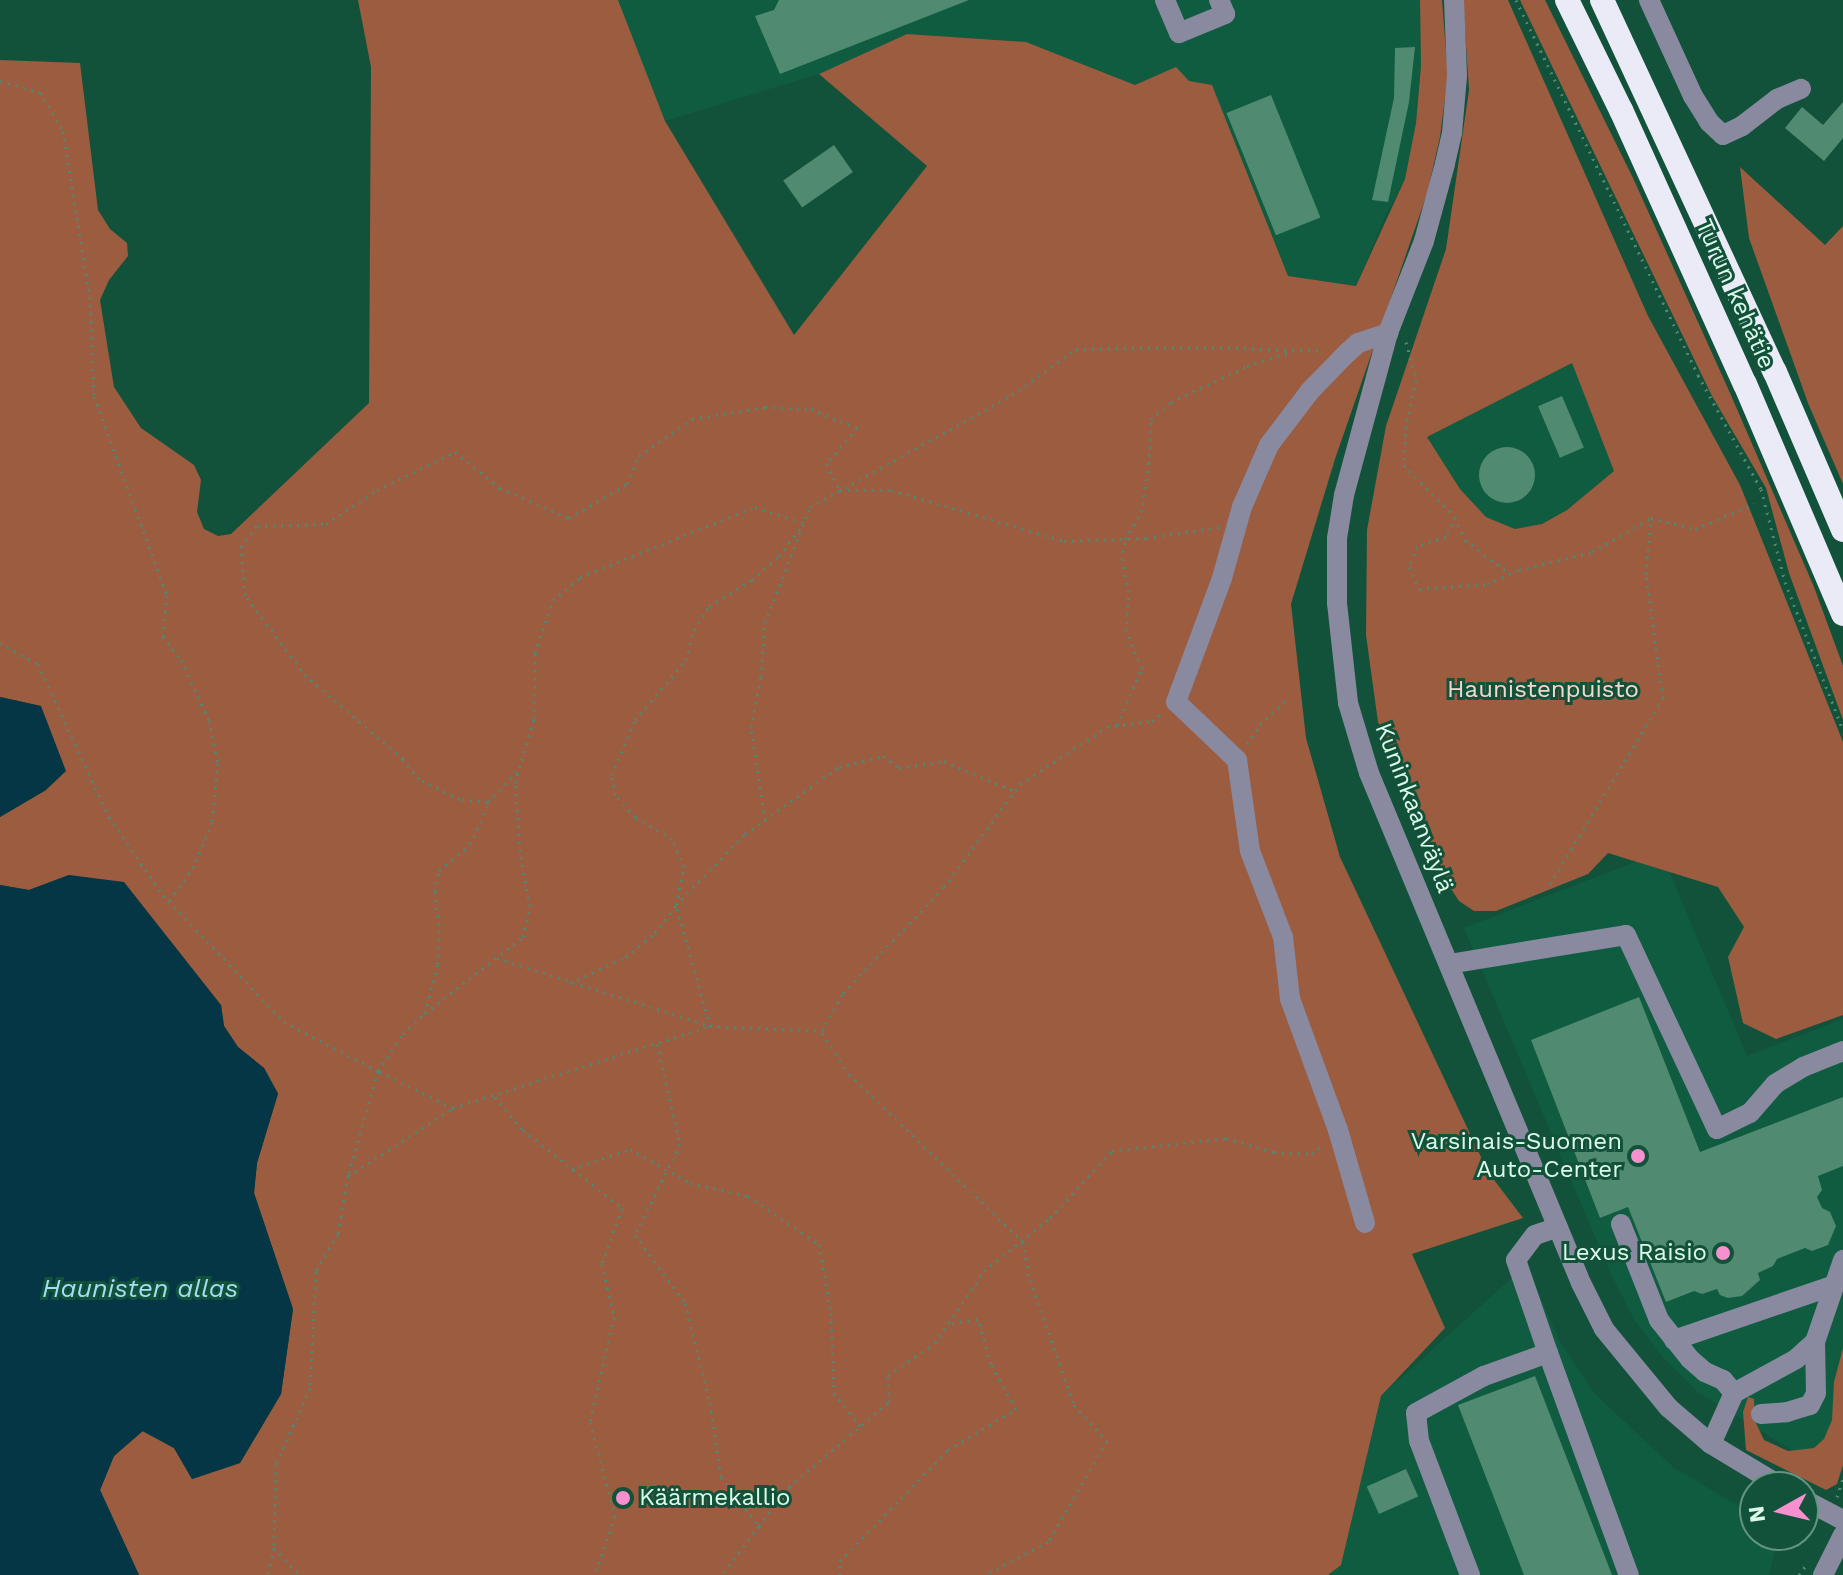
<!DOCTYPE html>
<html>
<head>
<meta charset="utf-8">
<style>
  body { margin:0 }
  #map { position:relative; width:1843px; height:1575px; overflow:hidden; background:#13523a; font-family:"Work Sans",sans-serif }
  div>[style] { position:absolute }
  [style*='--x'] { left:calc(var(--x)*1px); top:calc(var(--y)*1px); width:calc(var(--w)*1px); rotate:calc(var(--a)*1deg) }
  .built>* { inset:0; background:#0f5c41 }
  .green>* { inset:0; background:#9b5c40 }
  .water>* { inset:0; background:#043645 }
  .building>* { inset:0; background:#508b71; transform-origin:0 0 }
  .round { border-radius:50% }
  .path>* { height:3px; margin-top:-1.5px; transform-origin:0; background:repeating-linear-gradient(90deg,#518671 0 2px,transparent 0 8px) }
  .minor>* { height:20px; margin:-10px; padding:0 10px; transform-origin:10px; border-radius:10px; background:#898aa0 }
  .highway>* { height:24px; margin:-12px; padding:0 12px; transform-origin:12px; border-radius:12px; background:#eaebf6 }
  .dots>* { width:22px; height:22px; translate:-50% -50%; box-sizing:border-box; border:4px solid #13523a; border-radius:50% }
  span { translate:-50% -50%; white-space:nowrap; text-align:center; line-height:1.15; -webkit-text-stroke:6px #13523a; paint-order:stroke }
  .street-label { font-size:24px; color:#dcfaea }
  .park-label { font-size:24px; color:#f3d8cd }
  .poi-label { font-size:24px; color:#dcfaea }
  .right { translate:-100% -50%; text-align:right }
  .left { translate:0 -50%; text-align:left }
  .water-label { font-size:26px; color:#a3def5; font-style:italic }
  .north { position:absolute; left:1739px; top:1471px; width:80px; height:80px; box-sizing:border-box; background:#13523a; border:2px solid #639580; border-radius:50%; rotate:262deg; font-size:22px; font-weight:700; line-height:32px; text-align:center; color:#dcfaea }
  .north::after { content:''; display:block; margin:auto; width:28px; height:36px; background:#f790cf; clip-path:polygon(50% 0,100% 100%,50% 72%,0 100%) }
</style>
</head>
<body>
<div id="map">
  <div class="built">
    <i style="clip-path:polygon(618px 0,1420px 0,1421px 66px,1416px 123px,1405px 179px,1385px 217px,1356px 286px,1288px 276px,1212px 86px,1135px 85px,1026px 42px,907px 34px,819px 74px,665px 121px)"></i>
    <i style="clip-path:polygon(1572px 363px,1615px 471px,1567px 510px,1542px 524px,1515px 529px,1486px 517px,1460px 489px,1427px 437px)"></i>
    <i style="clip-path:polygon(1661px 852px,1747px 1056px,1843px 1019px,1843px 1429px,1812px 1462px,1699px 1393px,1662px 1356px,1635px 1321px,1611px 1274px,1464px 928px)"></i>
    <i style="clip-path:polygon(1526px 1265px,1560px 1342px,1594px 1393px,1673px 1467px,1755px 1516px,1755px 1535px,1778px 1535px,1769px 1575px,1328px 1575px,1341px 1565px,1381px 1396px)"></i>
  </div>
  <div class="green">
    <i style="clip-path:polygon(358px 0,618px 0,665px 121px,794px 335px,927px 166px,819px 74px,907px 34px,1026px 42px,1135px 85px,1176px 67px,1189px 81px,1212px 85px,1288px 276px,1356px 286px,1405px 179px,1416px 123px,1421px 66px,1420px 0,1442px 0,1448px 76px,1440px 137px,1427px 194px,1335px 459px,1291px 604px,1306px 738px,1340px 857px,1488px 1172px,1523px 1218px,1412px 1254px,1445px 1328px,1381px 1396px,1341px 1565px,1328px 1575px,139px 1575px,100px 1490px,114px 1456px,142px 1431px,174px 1448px,192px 1479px,240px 1463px,281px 1394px,293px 1309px,254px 1193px,257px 1163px,278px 1093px,264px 1068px,238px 1047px,224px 1026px,221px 1005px,69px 875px,29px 890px,0 885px,0 817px,46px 790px,41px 706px,0 697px,0 60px,80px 63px,98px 210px,110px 229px,127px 243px,128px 256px,109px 280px,100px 300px,114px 387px,141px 428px,194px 465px,201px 480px,197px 512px,204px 529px,218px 536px,231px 534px,369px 403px,371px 67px)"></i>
    <i style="clip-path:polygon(evenodd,1463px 0,1508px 0,1648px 316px,1740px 485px,1843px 742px,1843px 1015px,1776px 1039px,1743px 1023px,1728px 957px,1744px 927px,1718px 887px,1608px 853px,1588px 874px,1496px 911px,1474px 911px,1459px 901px,1444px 878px,1378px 722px,1366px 635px,1367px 530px,1386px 426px,1446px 249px,1469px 90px,1463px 0,1572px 363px,1614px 471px,1567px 510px,1542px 524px,1515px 529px,1486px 517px,1460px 489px,1427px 437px,1572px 363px)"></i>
    <i style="clip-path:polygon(1520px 0,1545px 0,1633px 178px,1730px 393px,1814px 587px,1843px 666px,1843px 720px,1789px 573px,1766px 488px,1712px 396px)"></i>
    <i style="clip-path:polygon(1740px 167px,1825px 245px,1843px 226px,1843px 484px,1808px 403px,1749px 238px)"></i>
    <i style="clip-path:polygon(1843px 1348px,1843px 1465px,1837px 1484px,1826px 1490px,1746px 1450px,1743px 1412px,1748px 1397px,1754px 1399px,1755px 1421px,1764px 1440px,1788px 1451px,1814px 1448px,1824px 1439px,1832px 1420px,1834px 1382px)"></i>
  </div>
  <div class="water">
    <i style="clip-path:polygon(0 697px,41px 706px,66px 771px,46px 790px,0 817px)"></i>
    <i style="clip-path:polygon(69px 875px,124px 882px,221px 1005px,224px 1026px,238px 1047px,264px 1068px,278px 1094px,257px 1163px,254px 1193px,293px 1309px,281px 1394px,240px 1463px,192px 1479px,174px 1448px,143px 1431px,114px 1456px,100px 1490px,139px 1575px,0 1575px,0 885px,29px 890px)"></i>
  </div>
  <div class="building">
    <i style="clip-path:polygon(779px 0,969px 0,780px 74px,755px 16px,774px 10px)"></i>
    <i style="clip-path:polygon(1415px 47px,1409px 102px,1388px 202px,1372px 200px,1394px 98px,1395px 48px)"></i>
    <i style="left:1271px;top:95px;width:132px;height:48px;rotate:68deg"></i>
    <i style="clip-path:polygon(1843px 102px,1843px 138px,1824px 161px,1785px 128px,1802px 107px,1823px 125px)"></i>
    <i style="left:834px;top:145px;width:33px;height:62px;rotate:55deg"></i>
    <i style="left:1562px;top:396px;width:56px;height:26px;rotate:67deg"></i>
    <i class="round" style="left:1479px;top:447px;width:56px;height:56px"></i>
    <i style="clip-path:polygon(1639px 997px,1700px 1152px,1843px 1097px,1843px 1166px,1818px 1176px,1822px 1190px,1817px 1197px,1822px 1208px,1830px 1212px,1836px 1226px,1828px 1245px,1812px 1251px,1805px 1248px,1777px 1259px,1773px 1266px,1758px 1273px,1760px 1280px,1742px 1296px,1728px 1298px,1720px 1295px,1717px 1289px,1702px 1294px,1694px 1291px,1666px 1302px,1628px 1207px,1600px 1218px,1531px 1040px)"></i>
    <i style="clip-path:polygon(1535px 1376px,1612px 1575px,1524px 1575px,1458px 1405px)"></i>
    <i style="left:1406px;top:1469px;width:30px;height:43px;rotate:66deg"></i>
  </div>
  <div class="path">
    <i style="--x:1516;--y:0;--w:417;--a:64.1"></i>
    <i style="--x:1698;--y:375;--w:130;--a:61.1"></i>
    <i style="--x:1761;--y:489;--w:96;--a:75.5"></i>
    <i style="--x:1785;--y:582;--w:159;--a:68.6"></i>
    <i style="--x:0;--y:81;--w:41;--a:15.4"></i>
    <i style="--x:40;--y:92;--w:45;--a:59.5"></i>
    <i style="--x:63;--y:131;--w:168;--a:80.8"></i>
    <i style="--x:90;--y:297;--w:99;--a:87.7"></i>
    <i style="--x:94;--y:396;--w:212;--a:69.9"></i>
    <i style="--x:167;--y:595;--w:41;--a:95.6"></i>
    <i style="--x:163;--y:636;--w:30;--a:53"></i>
    <i style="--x:181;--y:660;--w:66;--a:65"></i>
    <i style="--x:209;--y:720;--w:44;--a:78.2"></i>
    <i style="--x:218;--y:763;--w:59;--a:95.8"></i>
    <i style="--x:212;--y:822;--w:48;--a:112.2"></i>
    <i style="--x:194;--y:866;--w:42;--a:125.2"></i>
    <i style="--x:1406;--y:342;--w:39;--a:75"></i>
    <i style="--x:1416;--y:380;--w:47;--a:102.3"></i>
    <i style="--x:1406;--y:426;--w:39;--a:93"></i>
    <i style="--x:1404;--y:465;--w:73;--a:45.6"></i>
    <i style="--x:1455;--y:517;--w:22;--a:114"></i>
    <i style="--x:1446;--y:537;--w:30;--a:163"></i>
    <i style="--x:1417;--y:546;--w:22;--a:111"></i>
    <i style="--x:1409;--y:567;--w:24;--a:66"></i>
    <i style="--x:1419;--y:589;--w:68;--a:-4.2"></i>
    <i style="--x:1487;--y:584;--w:35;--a:-24"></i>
    <i style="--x:1519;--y:570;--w:75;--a:-13.9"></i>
    <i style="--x:1592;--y:552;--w:68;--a:-30"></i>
    <i style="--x:1651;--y:518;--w:45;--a:14"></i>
    <i style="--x:1695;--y:529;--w:64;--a:-23"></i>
    <i style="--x:1455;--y:517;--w:25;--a:67"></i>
    <i style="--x:1465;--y:540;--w:55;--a:36.9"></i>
    <i style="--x:0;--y:643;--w:43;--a:28.9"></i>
    <i style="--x:38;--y:664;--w:169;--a:65.1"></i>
    <i style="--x:109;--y:817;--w:95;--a:55.3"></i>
    <i style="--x:163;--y:895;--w:175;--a:46.4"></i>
    <i style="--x:284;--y:1022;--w:106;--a:27.5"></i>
    <i style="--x:378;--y:1071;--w:109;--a:105.9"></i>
    <i style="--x:348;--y:1176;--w:59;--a:99.8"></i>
    <i style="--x:338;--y:1234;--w:43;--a:120.7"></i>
    <i style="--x:316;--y:1271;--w:117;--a:92.9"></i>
    <i style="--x:310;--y:1388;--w:83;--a:114.1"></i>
    <i style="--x:276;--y:1464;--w:84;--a:91.4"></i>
    <i style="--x:274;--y:1548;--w:28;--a:103"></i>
    <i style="--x:1117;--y:725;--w:62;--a:-66.3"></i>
    <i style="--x:1142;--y:668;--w:40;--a:-113.4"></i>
    <i style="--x:1126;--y:631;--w:39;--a:-86"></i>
    <i style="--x:1129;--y:592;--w:33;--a:-102"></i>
    <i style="--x:1122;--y:560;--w:21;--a:-82"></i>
    <i style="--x:1125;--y:539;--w:31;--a:-59"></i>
    <i style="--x:1141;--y:512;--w:49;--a:-80.5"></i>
    <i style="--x:1149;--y:464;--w:44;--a:-87.4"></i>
    <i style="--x:1151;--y:420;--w:27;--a:-42"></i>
    <i style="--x:1171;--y:402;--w:84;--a:-25.3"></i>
    <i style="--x:1247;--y:366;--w:48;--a:-18.1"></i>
    <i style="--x:1247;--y:744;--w:24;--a:-57"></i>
    <i style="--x:1260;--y:724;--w:36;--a:-42"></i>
    <i style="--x:488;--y:802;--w:28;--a:-174"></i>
    <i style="--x:460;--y:799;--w:46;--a:-154"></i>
    <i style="--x:419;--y:779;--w:26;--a:-129"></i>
    <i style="--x:403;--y:759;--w:128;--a:-139.4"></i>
    <i style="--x:306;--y:676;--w:101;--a:-127"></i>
    <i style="--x:245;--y:595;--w:48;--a:-94.8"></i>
    <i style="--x:241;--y:547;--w:26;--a:-53"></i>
    <i style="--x:257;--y:526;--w:69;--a:-1.7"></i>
    <i style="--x:326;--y:524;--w:61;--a:-33.7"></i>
    <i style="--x:377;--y:490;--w:87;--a:-26"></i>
    <i style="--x:455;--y:452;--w:58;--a:38.7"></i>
    <i style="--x:500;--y:488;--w:75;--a:23.5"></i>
    <i style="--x:569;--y:518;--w:67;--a:-30.4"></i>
    <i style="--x:627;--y:484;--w:30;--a:-67"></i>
    <i style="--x:639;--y:456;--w:65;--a:-34.9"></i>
    <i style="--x:692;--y:419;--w:74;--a:-9.3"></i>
    <i style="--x:765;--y:407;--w:46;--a:2.5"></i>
    <i style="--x:811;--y:409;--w:50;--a:22.4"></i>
    <i style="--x:857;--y:428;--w:48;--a:130.7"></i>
    <i style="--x:826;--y:464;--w:30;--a:62"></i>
    <i style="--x:840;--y:490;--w:51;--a:0"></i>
    <i style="--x:891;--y:490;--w:180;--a:16.4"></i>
    <i style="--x:1064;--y:541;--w:82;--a:-2.1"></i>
    <i style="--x:1146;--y:538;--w:74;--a:-8.6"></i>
    <i style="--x:765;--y:820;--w:94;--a:-98.6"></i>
    <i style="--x:751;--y:727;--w:51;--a:-78.7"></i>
    <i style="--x:761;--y:677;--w:54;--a:-85.8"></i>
    <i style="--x:765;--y:623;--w:124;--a:-68.8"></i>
    <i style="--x:810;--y:507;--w:231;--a:-29"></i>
    <i style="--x:1012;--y:395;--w:79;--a:-35.7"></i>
    <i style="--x:1076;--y:349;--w:136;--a:-0.8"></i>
    <i style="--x:1212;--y:347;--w:111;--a:2.1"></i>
    <i style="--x:1550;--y:884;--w:218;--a:-58.7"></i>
    <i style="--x:1663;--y:698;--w:125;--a:-97.8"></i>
    <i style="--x:1646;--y:574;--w:56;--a:-84.9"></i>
    <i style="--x:497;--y:958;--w:224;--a:17.7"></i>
    <i style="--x:570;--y:983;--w:62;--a:-24.9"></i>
    <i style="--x:626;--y:957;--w:38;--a:-40"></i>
    <i style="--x:655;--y:933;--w:35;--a:-53"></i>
    <i style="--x:676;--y:905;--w:39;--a:-78"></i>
    <i style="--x:684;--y:867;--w:30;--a:-113"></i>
    <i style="--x:672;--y:839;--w:43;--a:-149.3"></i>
    <i style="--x:635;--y:817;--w:30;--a:-132"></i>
    <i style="--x:615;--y:795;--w:20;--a:-99"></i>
    <i style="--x:612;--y:775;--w:60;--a:-67.3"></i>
    <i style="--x:635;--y:720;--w:79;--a:-49.6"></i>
    <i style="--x:686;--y:660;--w:31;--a:-75"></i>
    <i style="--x:694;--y:630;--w:28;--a:-58"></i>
    <i style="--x:709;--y:606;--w:50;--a:-31.2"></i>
    <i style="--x:752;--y:580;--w:36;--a:-42"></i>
    <i style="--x:779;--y:556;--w:38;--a:-53"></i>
    <i style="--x:425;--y:1013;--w:51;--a:-75.1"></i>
    <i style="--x:438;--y:964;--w:39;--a:-89"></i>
    <i style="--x:439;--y:925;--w:34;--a:-97"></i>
    <i style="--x:435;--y:891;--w:21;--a:-79"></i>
    <i style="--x:439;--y:870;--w:33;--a:-38"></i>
    <i style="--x:465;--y:850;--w:16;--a:-55"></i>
    <i style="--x:474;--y:837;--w:38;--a:-68"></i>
    <i style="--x:488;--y:802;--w:44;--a:-46.8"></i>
    <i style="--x:710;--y:1026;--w:126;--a:-105.7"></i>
    <i style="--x:676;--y:905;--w:99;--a:-45.8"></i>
    <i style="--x:745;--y:834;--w:115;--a:-35.5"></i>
    <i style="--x:839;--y:767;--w:45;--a:-14"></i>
    <i style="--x:883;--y:756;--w:20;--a:37"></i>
    <i style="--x:899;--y:768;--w:46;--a:-8.8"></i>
    <i style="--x:944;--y:761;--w:76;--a:23.2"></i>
    <i style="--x:822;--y:1033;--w:49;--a:56.6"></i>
    <i style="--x:849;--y:1074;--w:242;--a:44"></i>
    <i style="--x:1023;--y:1242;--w:39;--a:80"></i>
    <i style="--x:1030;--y:1280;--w:133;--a:70.6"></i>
    <i style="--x:1074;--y:1405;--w:49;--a:47.5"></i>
    <i style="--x:1107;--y:1441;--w:117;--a:120.3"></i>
    <i style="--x:1048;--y:1542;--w:71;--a:152.4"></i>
    <i style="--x:657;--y:1044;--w:103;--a:77"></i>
    <i style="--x:680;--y:1144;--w:102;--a:116.3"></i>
    <i style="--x:635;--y:1235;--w:84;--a:53.7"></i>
    <i style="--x:685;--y:1303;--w:103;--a:76"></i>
    <i style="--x:710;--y:1403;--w:75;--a:81.5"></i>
    <i style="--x:721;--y:1477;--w:62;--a:52.2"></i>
    <i style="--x:759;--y:1526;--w:61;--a:127.1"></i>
    <i style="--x:495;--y:1097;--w:43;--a:49.7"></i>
    <i style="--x:523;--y:1130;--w:126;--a:38.2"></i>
    <i style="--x:622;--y:1208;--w:59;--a:109.7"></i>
    <i style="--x:602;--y:1264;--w:54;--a:77.2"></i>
    <i style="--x:614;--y:1317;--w:108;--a:102.9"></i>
    <i style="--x:590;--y:1422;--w:97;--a:75.1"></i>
    <i style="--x:615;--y:1516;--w:62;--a:108.7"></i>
    <i style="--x:453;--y:1108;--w:84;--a:-153.7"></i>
    <i style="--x:378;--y:1071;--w:45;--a:-56"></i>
    <i style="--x:403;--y:1034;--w:30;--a:-44"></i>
    <i style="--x:425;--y:1013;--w:124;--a:-37.8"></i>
    <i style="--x:523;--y:937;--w:32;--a:-77"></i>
    <i style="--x:530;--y:906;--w:48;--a:-100.8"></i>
    <i style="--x:521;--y:859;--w:76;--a:-94.5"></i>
    <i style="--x:515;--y:783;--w:67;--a:-73.5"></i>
    <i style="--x:534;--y:719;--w:66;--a:-89.1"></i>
    <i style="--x:535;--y:653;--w:56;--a:-71.2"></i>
    <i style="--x:553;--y:600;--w:35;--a:-40"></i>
    <i style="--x:580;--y:577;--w:188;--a:-21.8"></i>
    <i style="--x:755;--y:507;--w:52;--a:17.7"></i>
    <i style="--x:572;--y:1169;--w:61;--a:-19"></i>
    <i style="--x:630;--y:1149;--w:69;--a:29.5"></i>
    <i style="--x:690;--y:1183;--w:59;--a:12.6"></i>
    <i style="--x:748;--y:1196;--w:86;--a:34.1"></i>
    <i style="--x:819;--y:1244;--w:70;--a:80.1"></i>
    <i style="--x:831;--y:1313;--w:80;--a:87.9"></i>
    <i style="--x:834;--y:1393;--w:42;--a:51.8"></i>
    <i style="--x:348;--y:1176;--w:125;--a:-32.9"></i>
    <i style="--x:453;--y:1108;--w:270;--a:-17.7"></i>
    <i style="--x:710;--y:1026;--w:112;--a:2.6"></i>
    <i style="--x:822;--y:1031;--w:43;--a:-61.1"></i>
    <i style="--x:843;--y:993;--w:146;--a:-46.4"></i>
    <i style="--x:944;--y:887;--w:128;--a:-53.6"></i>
    <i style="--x:1020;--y:784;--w:104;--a:-33.2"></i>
    <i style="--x:1107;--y:727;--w:45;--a:-7.6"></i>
    <i style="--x:1152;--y:721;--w:14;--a:-39"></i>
    <i style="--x:1837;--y:1497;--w:19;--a:-72"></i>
    <i style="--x:759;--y:1526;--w:49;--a:-52.4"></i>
    <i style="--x:789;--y:1487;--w:131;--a:-40.4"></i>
    <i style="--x:889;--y:1402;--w:27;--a:-92"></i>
    <i style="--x:888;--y:1375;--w:57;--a:-34.2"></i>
    <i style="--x:935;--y:1343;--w:87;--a:-55.8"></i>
    <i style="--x:984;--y:1271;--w:85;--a:-38.8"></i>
    <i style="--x:1050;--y:1218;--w:91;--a:-47.2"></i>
    <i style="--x:1112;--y:1151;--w:115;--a:-6.5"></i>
    <i style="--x:1226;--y:1138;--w:50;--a:16.3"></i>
    <i style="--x:1274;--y:1152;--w:38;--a:3"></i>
    <i style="--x:1312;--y:1154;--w:13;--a:-42"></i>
    <i style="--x:274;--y:1548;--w:37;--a:47"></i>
    <i style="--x:840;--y:1575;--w:14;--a:-90"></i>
    <i style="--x:840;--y:1561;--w:155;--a:-45.8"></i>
    <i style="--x:948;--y:1450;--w:79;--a:-31.1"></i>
    <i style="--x:1016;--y:1409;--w:51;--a:-119.1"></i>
    <i style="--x:991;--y:1364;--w:47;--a:-106.1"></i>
    <i style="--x:978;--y:1319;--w:30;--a:171"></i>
    <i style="--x:1799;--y:1575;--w:12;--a:-55"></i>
  </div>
  <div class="minor">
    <i style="--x:1165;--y:0;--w:36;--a:67"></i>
    <i style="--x:1179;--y:33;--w:50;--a:-22.4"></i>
    <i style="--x:1225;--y:14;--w:15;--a:-113"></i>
    <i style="--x:1454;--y:0;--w:76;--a:87.7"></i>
    <i style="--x:1457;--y:76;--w:57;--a:95"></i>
    <i style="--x:1452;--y:133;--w:32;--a:103"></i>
    <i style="--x:1445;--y:164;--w:80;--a:105.3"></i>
    <i style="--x:1424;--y:241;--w:99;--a:111.4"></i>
    <i style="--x:1388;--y:333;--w:168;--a:105.2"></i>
    <i style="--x:1344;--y:495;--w:44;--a:99.2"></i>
    <i style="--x:1337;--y:538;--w:65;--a:90"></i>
    <i style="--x:1337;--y:603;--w:101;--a:83.7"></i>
    <i style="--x:1348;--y:703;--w:73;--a:73.3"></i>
    <i style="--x:1369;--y:773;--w:552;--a:67.43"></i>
    <i style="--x:1581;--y:1283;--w:51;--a:63.4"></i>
    <i style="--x:1604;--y:1329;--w:102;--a:50.6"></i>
    <i style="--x:1669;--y:1408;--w:55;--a:40.6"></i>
    <i style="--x:1711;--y:1444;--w:83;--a:31.2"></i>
    <i style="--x:1649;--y:0;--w:106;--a:65.4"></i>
    <i style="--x:1693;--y:96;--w:31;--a:58"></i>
    <i style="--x:1709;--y:122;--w:19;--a:43"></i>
    <i style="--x:1723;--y:135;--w:21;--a:-25"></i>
    <i style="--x:1742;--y:126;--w:44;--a:-37.6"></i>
    <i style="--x:1777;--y:99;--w:26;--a:-23"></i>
    <i style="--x:1449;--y:964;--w:179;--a:-9.3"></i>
    <i style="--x:1626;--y:935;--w:214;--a:64.9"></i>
    <i style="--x:1717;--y:1129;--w:37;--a:-26"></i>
    <i style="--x:1750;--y:1113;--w:38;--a:-49"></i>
    <i style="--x:1775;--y:1084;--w:33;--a:-31"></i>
    <i style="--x:1803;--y:1067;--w:43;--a:-21.8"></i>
    <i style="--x:1365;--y:1223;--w:97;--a:-106.2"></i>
    <i style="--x:1338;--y:1130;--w:140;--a:-110.1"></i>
    <i style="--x:1290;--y:999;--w:62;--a:-96.4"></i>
    <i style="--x:1283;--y:937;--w:92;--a:-111"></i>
    <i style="--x:1250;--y:851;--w:92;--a:-98.1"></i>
    <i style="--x:1237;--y:760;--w:84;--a:-136.4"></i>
    <i style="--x:1176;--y:702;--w:132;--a:-69.6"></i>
    <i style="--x:1222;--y:578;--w:74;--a:-74.3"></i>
    <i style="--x:1242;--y:507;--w:68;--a:-66.5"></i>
    <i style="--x:1269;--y:445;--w:68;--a:-52.8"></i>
    <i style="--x:1310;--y:391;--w:53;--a:-45.8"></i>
    <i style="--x:1347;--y:353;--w:15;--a:-42"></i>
    <i style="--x:1358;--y:343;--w:32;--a:-18"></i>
    <i style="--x:1621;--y:1224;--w:103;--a:68.4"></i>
    <i style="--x:1659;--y:1320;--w:50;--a:51.5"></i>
    <i style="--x:1690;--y:1359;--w:20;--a:41"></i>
    <i style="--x:1705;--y:1372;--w:20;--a:24"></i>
    <i style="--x:1723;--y:1380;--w:17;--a:50"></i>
    <i style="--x:1734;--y:1393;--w:71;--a:-28.7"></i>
    <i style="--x:1796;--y:1359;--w:25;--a:-42"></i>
    <i style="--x:1815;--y:1342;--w:87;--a:-71.1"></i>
    <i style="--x:1674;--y:1340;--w:170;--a:-18.9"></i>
    <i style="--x:1548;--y:1353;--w:98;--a:-109"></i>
    <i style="--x:1516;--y:1260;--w:31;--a:-53"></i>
    <i style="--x:1535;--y:1235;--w:24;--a:-19"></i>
    <i style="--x:1761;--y:1414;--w:26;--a:-4"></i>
    <i style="--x:1787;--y:1412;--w:24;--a:-17"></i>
    <i style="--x:1810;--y:1405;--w:13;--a:-63"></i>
    <i style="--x:1816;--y:1393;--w:51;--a:-91.1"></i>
    <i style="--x:1711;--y:1444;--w:56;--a:-65.7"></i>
    <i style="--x:1803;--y:1499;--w:45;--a:27.7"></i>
    <i style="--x:1470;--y:1575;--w:143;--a:-110.8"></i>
    <i style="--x:1419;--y:1441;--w:28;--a:-96"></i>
    <i style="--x:1416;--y:1413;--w:77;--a:-28.6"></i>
    <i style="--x:1484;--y:1376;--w:68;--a:-19.8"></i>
    <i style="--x:1548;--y:1353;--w:236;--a:70"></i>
    <i style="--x:1823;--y:1575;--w:45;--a:-63.4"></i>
  </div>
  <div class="highway">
    <i style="--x:1567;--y:0;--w:123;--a:63.9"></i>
    <i style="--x:1621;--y:110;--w:301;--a:65.7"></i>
    <i style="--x:1745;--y:384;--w:250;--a:66.9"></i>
    <i style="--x:1602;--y:0;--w:410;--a:65.1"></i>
    <i style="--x:1775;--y:372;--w:172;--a:66.7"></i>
  </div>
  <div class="dots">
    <i style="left:1638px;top:1156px;background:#f790cf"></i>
    <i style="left:1723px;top:1253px;background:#f790cf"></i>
    <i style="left:623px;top:1498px;background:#f790cf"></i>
  </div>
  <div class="street-label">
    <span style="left:1735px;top:294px;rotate:66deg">Turun kehätie</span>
    <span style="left:1414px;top:808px;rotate:69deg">Kuninkaanväylä</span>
  </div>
  <div class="park-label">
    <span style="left:1543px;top:690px">Haunistenpuisto</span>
  </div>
  <div class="poi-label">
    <span class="right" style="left:1622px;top:1156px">Varsinais-Suomen<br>Auto-Center</span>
    <span class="right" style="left:1707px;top:1253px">Lexus Raisio</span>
    <span class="left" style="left:639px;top:1498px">Käärmekallio</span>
  </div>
  <div class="water-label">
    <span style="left:140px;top:1289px">Haunisten allas</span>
  </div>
  <div class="north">N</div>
</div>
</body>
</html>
